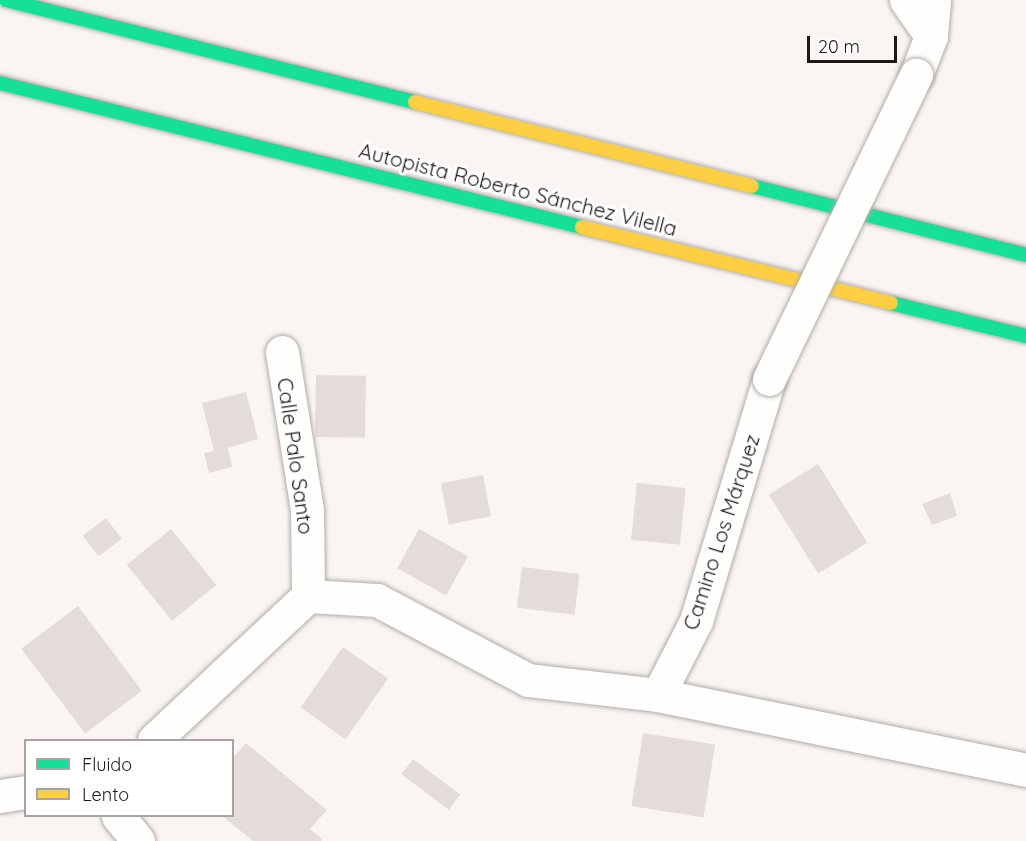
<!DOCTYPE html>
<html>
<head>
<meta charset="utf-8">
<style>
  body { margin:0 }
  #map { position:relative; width:1026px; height:841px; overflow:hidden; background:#faf5f3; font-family:Quicksand,sans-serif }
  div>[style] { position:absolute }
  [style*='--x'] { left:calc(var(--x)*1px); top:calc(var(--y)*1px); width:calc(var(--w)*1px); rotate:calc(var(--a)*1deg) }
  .building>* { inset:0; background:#e3dcd9; transform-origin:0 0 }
  .roads { filter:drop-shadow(0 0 2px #b2aca9) drop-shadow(0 0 2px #b2aca9) }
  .street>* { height:33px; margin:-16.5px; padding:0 16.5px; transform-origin:16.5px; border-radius:16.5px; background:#fefefd }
  .fast>* { height:14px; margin:-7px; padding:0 7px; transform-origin:7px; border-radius:7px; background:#16e098 }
  .slow>* { height:14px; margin:-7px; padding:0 7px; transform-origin:7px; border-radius:7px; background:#ffcf43 }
  .bridges { filter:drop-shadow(0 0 2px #b2aca9) drop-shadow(0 0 2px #b2aca9) }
  .street-bridge>* { height:33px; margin:-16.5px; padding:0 16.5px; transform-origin:16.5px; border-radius:16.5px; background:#fefefd }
  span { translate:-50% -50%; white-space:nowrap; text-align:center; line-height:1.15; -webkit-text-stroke:6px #fff; paint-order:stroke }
  .street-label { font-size:21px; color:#201815 }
  .legend { position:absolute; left:24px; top:739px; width:210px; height:78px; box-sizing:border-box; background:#fff; border:2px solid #a6a3a1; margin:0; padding:8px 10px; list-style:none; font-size:18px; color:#201815 }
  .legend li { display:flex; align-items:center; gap:12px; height:30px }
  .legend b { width:30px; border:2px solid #a6a3a1 }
  .scale { position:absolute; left:807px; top:36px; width:90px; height:27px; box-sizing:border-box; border:3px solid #201815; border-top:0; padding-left:8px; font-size:18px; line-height:21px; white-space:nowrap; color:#201815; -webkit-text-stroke:4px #fff; paint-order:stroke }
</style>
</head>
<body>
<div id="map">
  <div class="building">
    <i style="left:316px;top:375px;width:50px;height:62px;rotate:1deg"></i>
    <i style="clip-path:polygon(246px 392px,258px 439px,228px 448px,232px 467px,209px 473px,204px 453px,214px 451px,202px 403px)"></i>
    <i style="left:818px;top:464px;width:93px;height:58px;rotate:58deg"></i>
    <i style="left:483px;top:475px;width:42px;height:43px;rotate:79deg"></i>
    <i style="left:637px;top:483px;width:49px;height:57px;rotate:6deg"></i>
    <i style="clip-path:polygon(950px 493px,957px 516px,932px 525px,922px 504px)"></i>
    <i style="left:106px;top:518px;width:26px;height:29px;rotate:53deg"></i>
    <i style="left:171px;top:529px;width:72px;height:57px;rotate:51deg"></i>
    <i style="left:419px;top:529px;width:56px;height:45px;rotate:29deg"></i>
    <i style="left:522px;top:567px;width:58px;height:41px;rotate:7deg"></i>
    <i style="left:78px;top:606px;width:106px;height:71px;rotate:53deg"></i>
    <i style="left:343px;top:647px;width:55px;height:74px;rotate:35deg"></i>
    <i style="left:643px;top:733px;width:73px;height:74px;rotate:9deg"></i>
    <i style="clip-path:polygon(246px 743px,327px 810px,310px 829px,322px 839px,321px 841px,253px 841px,222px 816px,232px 816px,232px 759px)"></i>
    <i style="left:413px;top:759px;width:59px;height:19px;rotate:37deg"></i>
  </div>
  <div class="roads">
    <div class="street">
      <i style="--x:906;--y:0;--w:44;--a:55.2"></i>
      <i style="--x:916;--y:75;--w:42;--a:-69"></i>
      <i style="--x:931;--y:36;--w:36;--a:-85"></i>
      <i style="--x:282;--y:352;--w:159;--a:81"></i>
      <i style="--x:307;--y:509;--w:87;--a:89.3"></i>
      <i style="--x:658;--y:695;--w:83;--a:-62.8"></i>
      <i style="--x:696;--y:621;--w:253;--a:-73.2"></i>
      <i style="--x:154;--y:740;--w:211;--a:-43.1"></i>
      <i style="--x:308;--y:596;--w:69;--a:3.3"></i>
      <i style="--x:377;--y:600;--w:171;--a:27.9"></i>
      <i style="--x:528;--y:680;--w:131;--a:6.6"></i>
      <i style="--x:658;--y:695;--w:376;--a:11.5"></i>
      <i style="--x:0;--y:796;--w:26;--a:-9"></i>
      <i style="--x:118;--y:816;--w:32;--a:51"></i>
    </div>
    <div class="fast">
      <i style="--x:6;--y:0;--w:422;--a:14"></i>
      <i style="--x:0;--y:83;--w:600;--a:13.9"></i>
      <i style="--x:752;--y:186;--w:283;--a:14.1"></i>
      <i style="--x:891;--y:303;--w:139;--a:13.7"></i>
    </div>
    <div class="slow">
      <i style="--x:415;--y:102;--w:347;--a:14"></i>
      <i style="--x:582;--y:227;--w:318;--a:13.8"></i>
    </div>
  </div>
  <div class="bridges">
    <div class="street-bridge">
      <i style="--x:769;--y:379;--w:338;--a:-64.2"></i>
    </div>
  </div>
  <div class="street-label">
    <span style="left:518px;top:189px;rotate:14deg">Autopista Roberto Sánchez Vilella</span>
    <span style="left:296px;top:456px;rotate:82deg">Calle Palo Santo</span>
    <span style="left:721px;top:532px;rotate:-72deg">Camino Los Márquez</span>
  </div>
  <ul class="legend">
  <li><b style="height:8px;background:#16e098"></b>Fluido</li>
  <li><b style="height:8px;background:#ffcf43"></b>Lento</li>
  </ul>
  <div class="scale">20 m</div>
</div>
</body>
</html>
